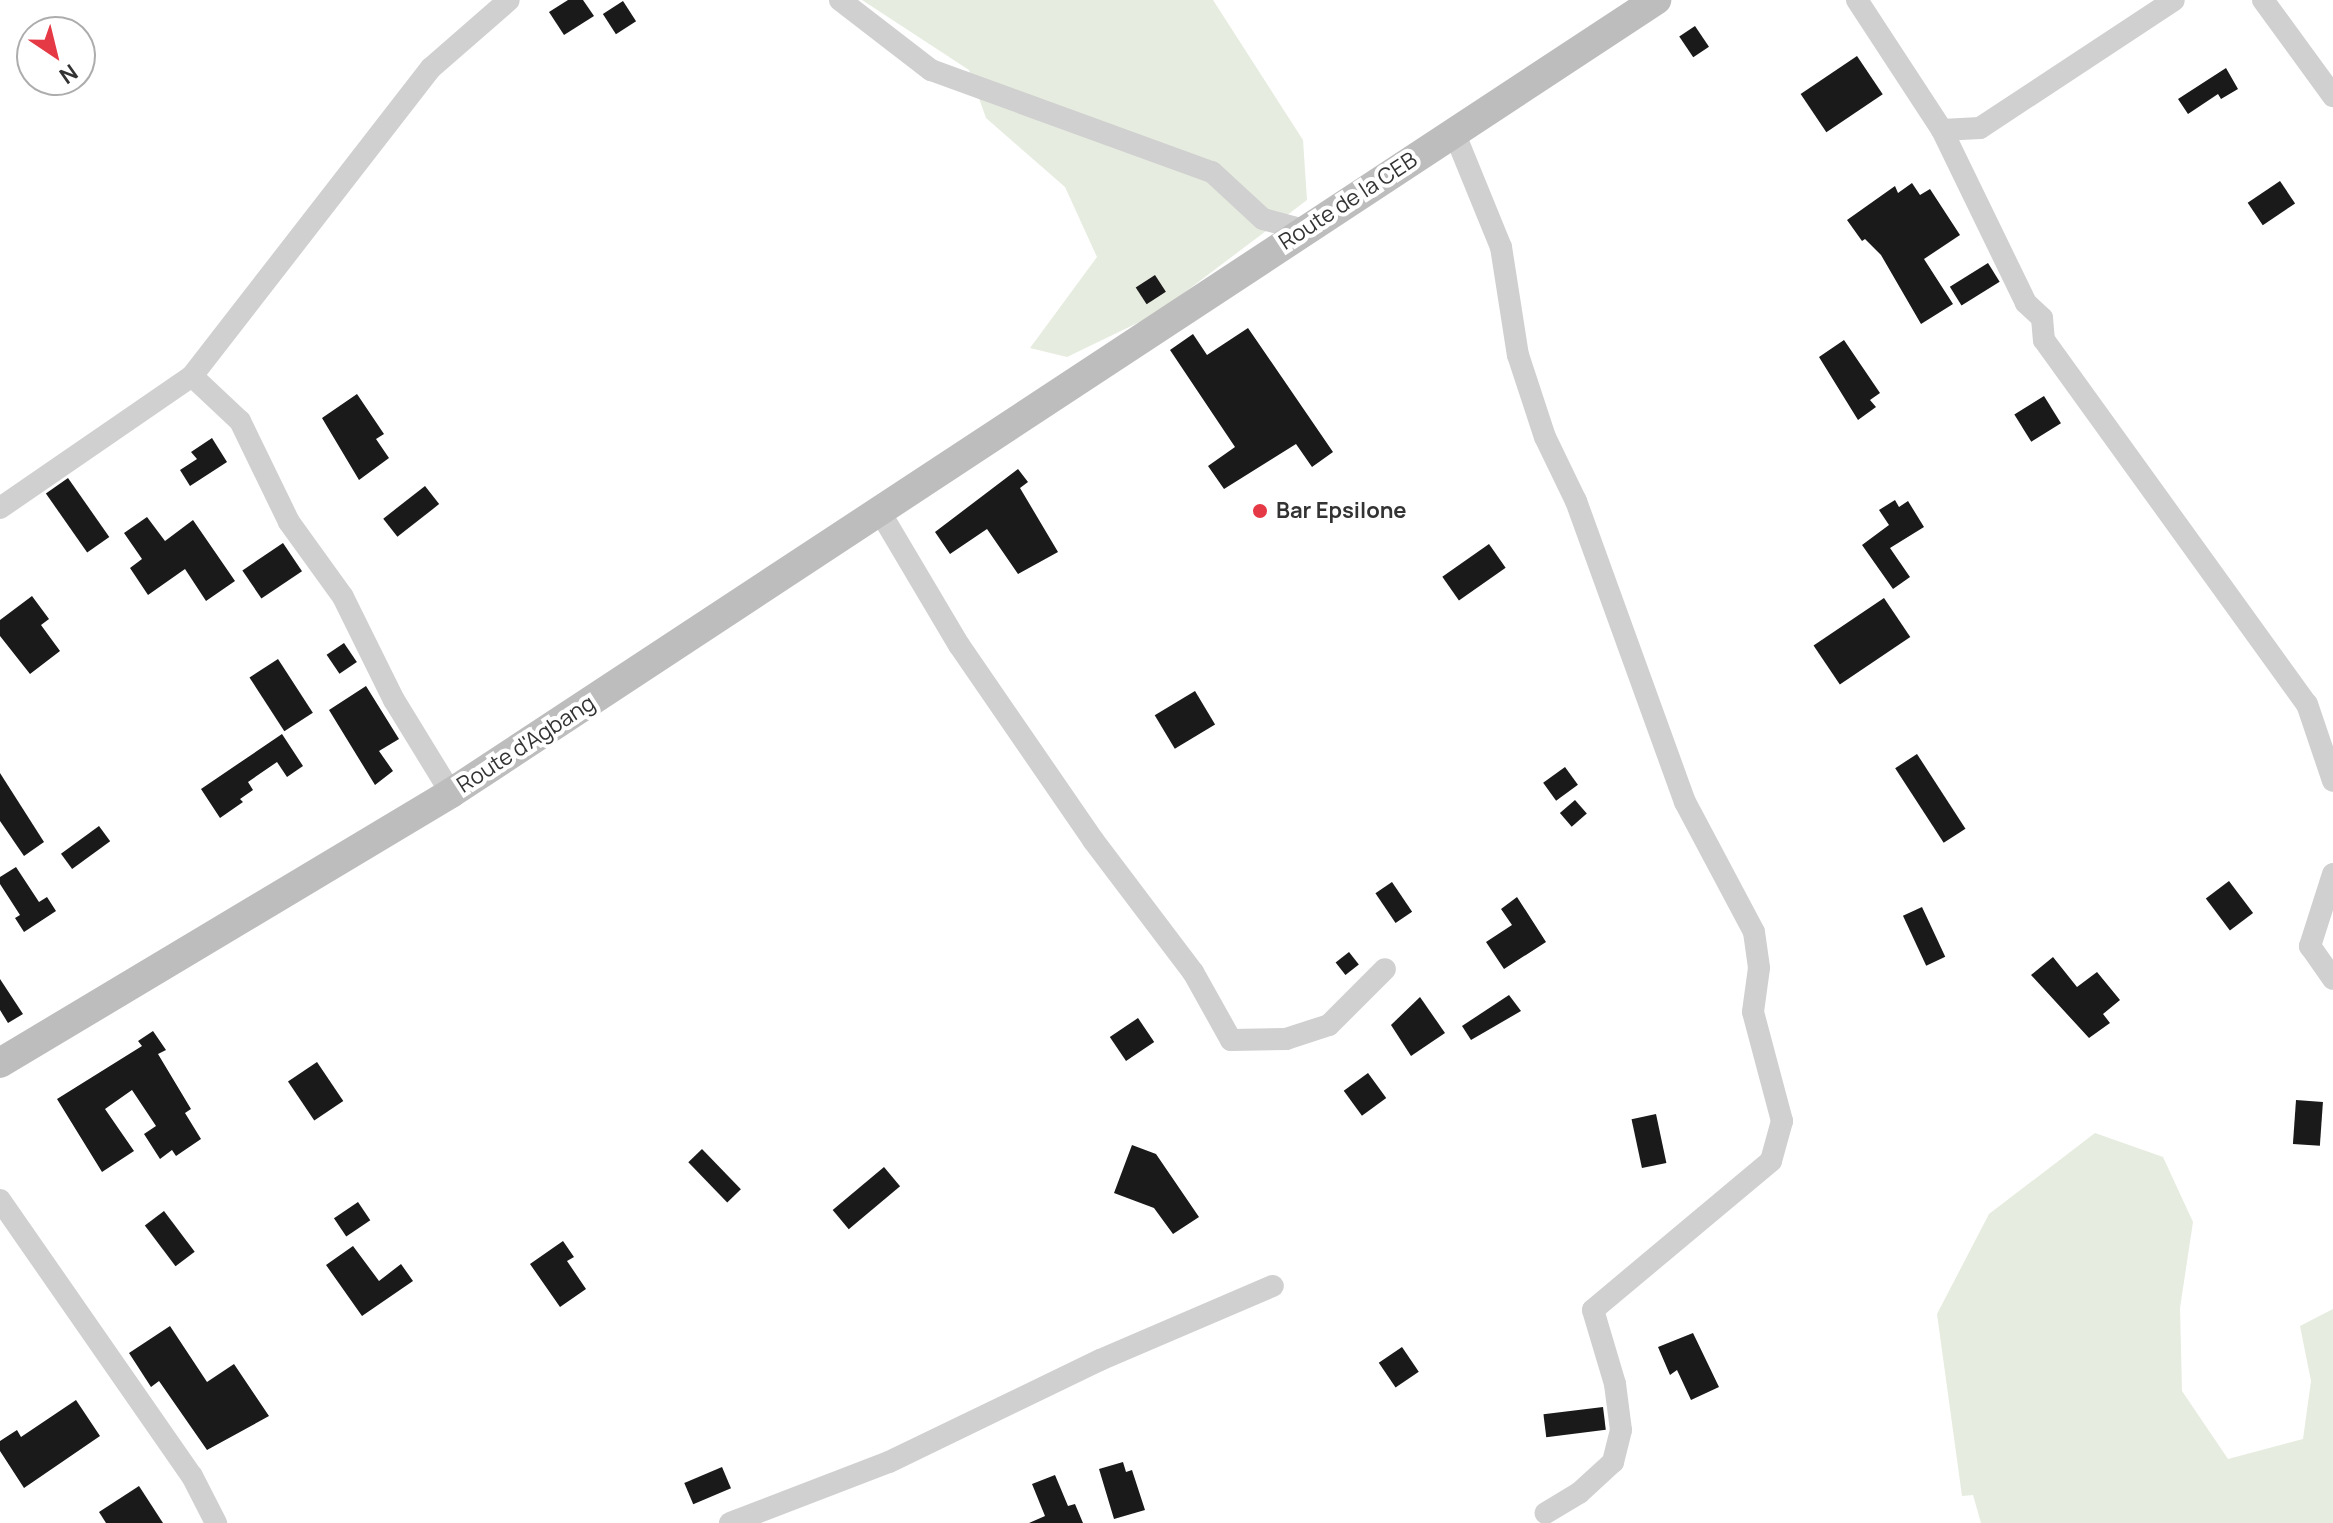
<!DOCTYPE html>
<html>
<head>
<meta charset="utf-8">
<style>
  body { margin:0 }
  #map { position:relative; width:2333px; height:1523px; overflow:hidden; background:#fff; font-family:Manrope,sans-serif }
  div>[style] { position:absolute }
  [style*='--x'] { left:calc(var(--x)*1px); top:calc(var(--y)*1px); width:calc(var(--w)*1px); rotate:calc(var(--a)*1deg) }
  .green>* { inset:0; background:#e6ecdf }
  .building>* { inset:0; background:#1a1a1a; transform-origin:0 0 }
  .street>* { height:22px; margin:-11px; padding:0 11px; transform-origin:11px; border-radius:11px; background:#d0d0d0 }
  .secondary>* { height:30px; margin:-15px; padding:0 15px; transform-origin:15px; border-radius:15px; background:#bdbdbd }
  .dots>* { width:22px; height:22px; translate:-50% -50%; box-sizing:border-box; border:4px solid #fff; border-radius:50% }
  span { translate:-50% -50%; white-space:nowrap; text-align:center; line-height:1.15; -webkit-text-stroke:8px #fff; paint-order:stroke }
  .street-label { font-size:22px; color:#333 }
  .poi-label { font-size:22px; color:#333; font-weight:700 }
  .left { translate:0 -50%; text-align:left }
  .north { position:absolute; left:16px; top:16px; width:80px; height:80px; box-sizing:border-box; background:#fff; border:2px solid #adadad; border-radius:50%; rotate:145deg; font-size:22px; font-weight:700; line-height:32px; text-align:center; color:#333 }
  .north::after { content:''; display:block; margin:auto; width:28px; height:36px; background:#e63946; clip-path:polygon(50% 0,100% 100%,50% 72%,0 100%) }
</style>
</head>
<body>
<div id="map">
  <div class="green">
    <i style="clip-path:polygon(862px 0,1213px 0,1303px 140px,1307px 200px,1156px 314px,1067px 357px,1030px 348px,1097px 257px,1065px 187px,986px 118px,969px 70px)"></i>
    <i style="clip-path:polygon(2095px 1133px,2163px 1157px,2193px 1222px,2180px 1308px,2182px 1391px,2228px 1459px,2303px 1439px,2311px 1381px,2300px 1326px,2333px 1309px,2333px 1523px,1981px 1523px,1973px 1495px,1962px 1496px,1937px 1314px,1989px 1214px)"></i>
  </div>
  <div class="building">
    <i style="clip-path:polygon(568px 0,583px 0,594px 16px,564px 35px,549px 12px)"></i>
    <i style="left:623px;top:1px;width:24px;height:24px;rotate:57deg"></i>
    <i style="left:1695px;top:26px;width:25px;height:19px;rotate:56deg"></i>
    <i style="left:1857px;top:56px;width:46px;height:68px;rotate:56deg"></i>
    <i style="clip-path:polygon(2226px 68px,2238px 89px,2221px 99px,2218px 94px,2188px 114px,2178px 99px)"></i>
    <i style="left:2280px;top:181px;width:27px;height:39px;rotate:56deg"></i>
    <i style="clip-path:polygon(1912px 183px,1920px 195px,1930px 189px,1960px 235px,1924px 259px,1953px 304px,1921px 324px,1881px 255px,1865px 239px,1862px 241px,1847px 220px,1895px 186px,1898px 193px)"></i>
    <i style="left:1988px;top:263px;width:22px;height:45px;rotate:58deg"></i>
    <i style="left:1155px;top:275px;width:20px;height:23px;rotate:57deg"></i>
    <i style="clip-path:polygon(1248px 328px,1333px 452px,1312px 467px,1296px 444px,1224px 489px,1208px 466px,1235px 447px,1170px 350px,1193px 334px,1207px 355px)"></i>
    <i style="clip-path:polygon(1844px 340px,1880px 393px,1870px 400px,1876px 407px,1858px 420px,1819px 357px)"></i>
    <i style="clip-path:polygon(357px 394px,384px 434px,376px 439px,389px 458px,359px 480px,322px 418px)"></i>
    <i style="left:2044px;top:396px;width:32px;height:35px;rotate:58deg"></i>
    <i style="clip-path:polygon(212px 438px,227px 462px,190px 486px,180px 470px,197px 459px,191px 452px)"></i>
    <i style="clip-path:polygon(1018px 469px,1028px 482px,1020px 488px,1058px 552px,1018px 574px,987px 529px,950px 554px,935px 532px)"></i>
    <i style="left:68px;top:478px;width:72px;height:27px;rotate:55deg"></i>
    <i style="left:425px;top:486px;width:23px;height:53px;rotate:52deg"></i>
    <i style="clip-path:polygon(1895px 500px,1899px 507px,1908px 501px,1924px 527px,1890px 548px,1910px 577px,1893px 589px,1862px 545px,1889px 525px,1879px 510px)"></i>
    <i style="clip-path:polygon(147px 517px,165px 541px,193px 520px,235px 581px,206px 601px,185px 569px,148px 595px,130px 568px,142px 559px,124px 533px)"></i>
    <i style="left:283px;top:543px;width:34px;height:49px;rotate:56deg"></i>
    <i style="left:1489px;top:544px;width:29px;height:57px;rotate:55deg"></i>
    <i style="clip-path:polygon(32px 596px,49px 619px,41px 625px,60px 651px,30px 674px,0 636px,0 620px)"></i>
    <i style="left:1884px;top:598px;width:47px;height:85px;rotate:56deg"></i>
    <i style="left:344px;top:643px;width:23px;height:21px;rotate:56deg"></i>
    <i style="left:278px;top:659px;width:64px;height:34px;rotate:57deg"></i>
    <i style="clip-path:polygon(366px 686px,399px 739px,379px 751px,393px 771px,375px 785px,329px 710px)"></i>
    <i style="left:1195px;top:691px;width:39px;height:47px;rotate:59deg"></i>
    <i style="clip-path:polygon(282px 734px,303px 766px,287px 777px,277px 762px,248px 782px,253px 790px,240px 799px,243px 802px,220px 818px,201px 789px)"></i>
    <i style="left:1917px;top:754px;width:89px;height:26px;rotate:57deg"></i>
    <i style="left:1565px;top:767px;width:22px;height:27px;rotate:54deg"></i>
    <i style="clip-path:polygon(0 773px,44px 842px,24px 856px,0 821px)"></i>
    <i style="left:1575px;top:800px;width:18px;height:20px;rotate:49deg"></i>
    <i style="left:99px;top:826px;width:19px;height:47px;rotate:54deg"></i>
    <i style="clip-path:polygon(16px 867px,39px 902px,47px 897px,56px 911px,24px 932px,15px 918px,20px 915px,0 884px,0 877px)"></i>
    <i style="left:2229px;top:881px;width:40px;height:29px;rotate:53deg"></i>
    <i style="left:1392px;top:882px;width:36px;height:20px;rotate:56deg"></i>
    <i style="clip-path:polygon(1517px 897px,1546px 942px,1504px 969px,1486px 942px,1512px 925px,1501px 909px)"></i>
    <i style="left:1922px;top:907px;width:55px;height:21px;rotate:65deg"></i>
    <i style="left:1349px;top:952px;width:16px;height:17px;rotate:52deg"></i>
    <i style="clip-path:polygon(2053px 957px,2077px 987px,2097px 972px,2120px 1000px,2103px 1014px,2110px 1023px,2089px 1038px,2031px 975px)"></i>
    <i style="clip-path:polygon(0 979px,23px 1014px,8px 1023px,0 1010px)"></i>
    <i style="clip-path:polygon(1509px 995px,1521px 1011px,1471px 1040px,1462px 1026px)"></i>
    <i style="clip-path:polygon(1420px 997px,1445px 1033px,1411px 1056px,1391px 1025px)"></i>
    <i style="left:1138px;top:1018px;width:29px;height:34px;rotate:56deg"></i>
    <i style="clip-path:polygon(153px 1031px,166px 1050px,158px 1054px,191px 1109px,185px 1113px,201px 1139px,176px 1156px,172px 1150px,160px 1159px,144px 1134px,156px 1126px,132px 1090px,105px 1109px,134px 1151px,102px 1172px,57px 1099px,142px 1046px,138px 1041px)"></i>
    <i style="left:317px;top:1062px;width:47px;height:35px;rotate:56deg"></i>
    <i style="left:1368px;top:1073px;width:31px;height:30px;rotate:54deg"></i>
    <i style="left:2296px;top:1100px;width:27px;height:44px;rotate:4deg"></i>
    <i style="left:1656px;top:1114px;width:50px;height:25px;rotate:78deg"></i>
    <i style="clip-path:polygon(1132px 1145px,1156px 1154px,1199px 1217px,1173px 1234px,1154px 1208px,1114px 1193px)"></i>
    <i style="left:702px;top:1149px;width:56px;height:19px;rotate:46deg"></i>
    <i style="left:884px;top:1167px;width:25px;height:67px;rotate:50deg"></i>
    <i style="left:358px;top:1202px;width:22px;height:29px;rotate:56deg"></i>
    <i style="left:164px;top:1211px;width:51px;height:24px;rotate:53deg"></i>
    <i style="clip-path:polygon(563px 1241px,574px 1257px,567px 1261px,586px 1289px,560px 1307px,530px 1264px)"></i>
    <i style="clip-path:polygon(353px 1246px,379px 1281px,401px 1264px,413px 1281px,362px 1316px,326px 1265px)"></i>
    <i style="clip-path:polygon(170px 1326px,207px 1382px,234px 1364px,269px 1416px,207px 1450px,159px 1381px,151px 1387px,129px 1353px)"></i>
    <i style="clip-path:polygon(1693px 1333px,1719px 1387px,1691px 1400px,1677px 1370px,1670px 1375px,1658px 1347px)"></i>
    <i style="left:1402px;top:1347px;width:30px;height:28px;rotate:56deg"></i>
    <i style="clip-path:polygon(76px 1400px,100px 1436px,24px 1488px,0 1451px,0 1441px,17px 1430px,21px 1437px)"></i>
    <i style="left:1603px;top:1407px;width:23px;height:60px;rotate:83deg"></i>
    <i style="clip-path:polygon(1123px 1462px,1126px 1472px,1132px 1470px,1145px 1510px,1114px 1519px,1099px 1469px)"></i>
    <i style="left:722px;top:1467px;width:23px;height:41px;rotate:67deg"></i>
    <i style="clip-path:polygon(1055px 1475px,1068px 1506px,1075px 1504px,1083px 1523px,1029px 1523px,1045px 1516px,1032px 1484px)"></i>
    <i style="clip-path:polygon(139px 1486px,163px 1523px,106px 1523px,99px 1512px)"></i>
  </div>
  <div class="street">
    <i style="--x:840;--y:0;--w:115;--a:37.6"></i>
    <i style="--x:931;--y:70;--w:299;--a:20"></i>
    <i style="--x:1212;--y:172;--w:69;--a:42.7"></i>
    <i style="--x:1263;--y:219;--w:42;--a:15"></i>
    <i style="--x:1857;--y:0;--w:155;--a:56.8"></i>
    <i style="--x:1942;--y:130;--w:192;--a:64.1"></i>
    <i style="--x:2026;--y:303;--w:22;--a:43"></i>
    <i style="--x:2042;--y:318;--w:22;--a:85"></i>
    <i style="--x:2044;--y:340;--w:449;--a:54.2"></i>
    <i style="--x:2307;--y:704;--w:81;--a:71.3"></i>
    <i style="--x:2263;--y:0;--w:119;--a:53.9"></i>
    <i style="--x:1942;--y:130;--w:38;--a:-3"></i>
    <i style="--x:1980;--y:128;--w:232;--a:-33.4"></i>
    <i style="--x:1454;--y:132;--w:124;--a:67.8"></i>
    <i style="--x:1501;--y:247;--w:109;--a:81.1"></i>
    <i style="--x:1518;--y:355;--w:86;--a:71.8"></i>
    <i style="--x:1545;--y:437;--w:71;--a:64.2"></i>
    <i style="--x:1576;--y:501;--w:320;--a:70.1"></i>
    <i style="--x:1685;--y:802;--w:147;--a:62"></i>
    <i style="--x:1754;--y:932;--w:36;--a:82"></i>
    <i style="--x:1759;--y:968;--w:44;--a:97.8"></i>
    <i style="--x:1753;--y:1012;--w:113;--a:75.1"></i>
    <i style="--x:1782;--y:1121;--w:41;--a:105.4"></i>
    <i style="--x:1771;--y:1161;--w:232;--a:140.1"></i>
    <i style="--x:1593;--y:1310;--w:77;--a:73.4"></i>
    <i style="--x:1615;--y:1384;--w:46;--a:82.6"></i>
    <i style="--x:1621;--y:1430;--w:33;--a:104"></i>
    <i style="--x:1613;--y:1462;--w:46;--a:137.6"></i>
    <i style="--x:1579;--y:1493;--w:39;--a:149"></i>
    <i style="--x:192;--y:376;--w:66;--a:43.2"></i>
    <i style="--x:240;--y:421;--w:112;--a:64.1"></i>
    <i style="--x:289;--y:522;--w:92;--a:54.2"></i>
    <i style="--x:343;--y:597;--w:115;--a:63.7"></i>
    <i style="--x:394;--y:700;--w:109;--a:58.5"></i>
    <i style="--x:0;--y:508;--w:233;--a:-34.5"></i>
    <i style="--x:192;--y:376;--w:390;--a:-52.2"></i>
    <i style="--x:431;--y:68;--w:103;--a:-41.1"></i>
    <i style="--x:880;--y:512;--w:155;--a:59.3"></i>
    <i style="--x:959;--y:645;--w:237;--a:55.5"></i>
    <i style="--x:1093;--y:840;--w:166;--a:52.9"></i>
    <i style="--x:1193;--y:972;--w:78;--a:60.8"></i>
    <i style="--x:1231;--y:1040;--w:55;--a:-1"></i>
    <i style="--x:1286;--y:1039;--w:45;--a:-18"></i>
    <i style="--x:1329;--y:1025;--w:79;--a:-45"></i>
    <i style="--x:2333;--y:874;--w:76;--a:107.7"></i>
    <i style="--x:2310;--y:946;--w:40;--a:55.1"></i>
    <i style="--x:0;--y:1200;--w:336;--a:55.2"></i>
    <i style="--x:192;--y:1476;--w:53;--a:62.9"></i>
    <i style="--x:730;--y:1523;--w:170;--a:-21"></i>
    <i style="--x:889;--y:1462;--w:234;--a:-25.8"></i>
    <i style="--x:1100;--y:1360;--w:188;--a:-23.2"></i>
  </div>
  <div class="secondary">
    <i style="--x:0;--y:1063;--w:526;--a:-30.91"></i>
    <i style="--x:451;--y:793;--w:1443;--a:-33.35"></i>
  </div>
  <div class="dots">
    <i style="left:1260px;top:511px;background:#e63946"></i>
  </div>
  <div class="street-label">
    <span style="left:1348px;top:201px;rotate:-33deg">Route de la CEB</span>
    <span style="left:526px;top:744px;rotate:-33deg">Route d'Agbang</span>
  </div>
  <div class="poi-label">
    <span class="left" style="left:1276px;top:511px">Bar Epsilone</span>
  </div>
  <div class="north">N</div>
</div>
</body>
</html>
